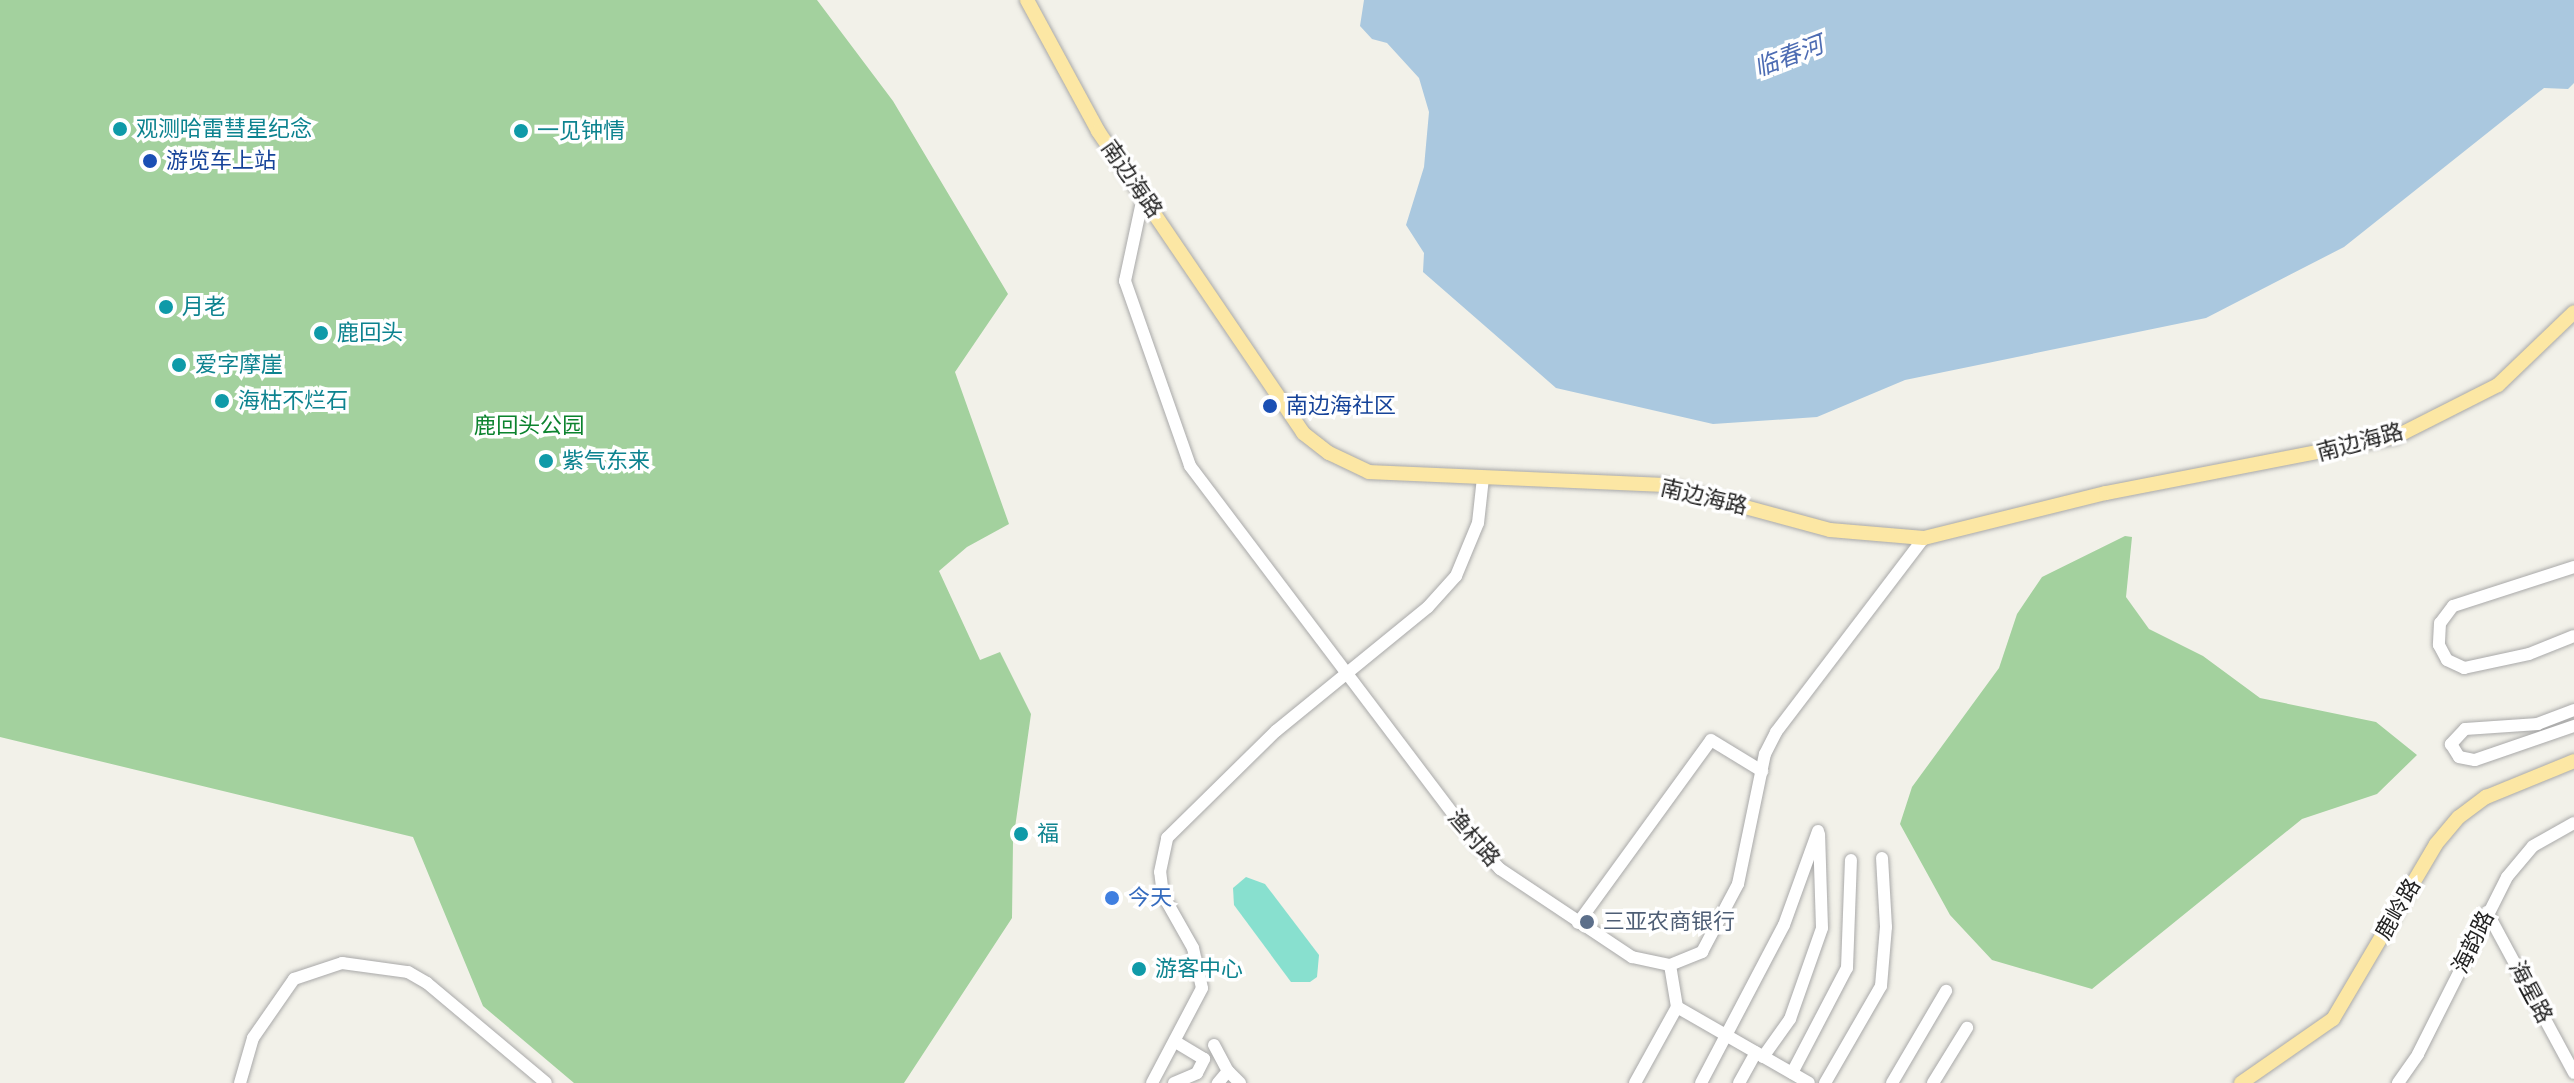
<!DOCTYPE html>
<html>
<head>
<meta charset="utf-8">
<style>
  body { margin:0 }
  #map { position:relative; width:2574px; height:1083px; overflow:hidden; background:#f2f1e9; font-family:"DejaVu Sans","Noto Sans SC",sans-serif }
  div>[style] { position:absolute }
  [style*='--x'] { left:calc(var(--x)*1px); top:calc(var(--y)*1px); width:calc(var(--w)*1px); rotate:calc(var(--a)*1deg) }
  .forest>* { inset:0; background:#a3d19e }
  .pitch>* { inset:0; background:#88e0cf }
  .water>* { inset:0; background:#aac8df }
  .roads { filter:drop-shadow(0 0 2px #a9a9a9) drop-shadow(0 0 2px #a9a9a9) }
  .minor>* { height:12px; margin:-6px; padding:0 6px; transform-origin:6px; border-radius:6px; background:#fff }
  .major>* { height:14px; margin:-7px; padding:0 7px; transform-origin:7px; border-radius:7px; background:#fce7a4 }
  .dots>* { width:22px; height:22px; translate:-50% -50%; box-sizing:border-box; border:4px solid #fff; border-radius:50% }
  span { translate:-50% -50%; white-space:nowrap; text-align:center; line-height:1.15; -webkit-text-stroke:7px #fff; paint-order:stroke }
  .culture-label { font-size:22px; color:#0d838f }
  .left { translate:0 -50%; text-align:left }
  .transit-label { font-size:22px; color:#164399 }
  .street-label { font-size:22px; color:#222 }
  .park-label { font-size:22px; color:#0c832e }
  .shop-label { font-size:22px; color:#366cbe }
  .service-label { font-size:22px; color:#4e5e75 }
  .water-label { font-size:24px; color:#4d6cb3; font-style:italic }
</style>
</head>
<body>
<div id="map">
  <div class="forest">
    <i style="clip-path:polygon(0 0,817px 0,893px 101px,1008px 294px,955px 372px,1009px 524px,967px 547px,939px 571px,980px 660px,1000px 652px,1031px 714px,1013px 842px,1012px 918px,904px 1083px,574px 1083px,483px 1006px,413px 837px,0 737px)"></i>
    <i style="clip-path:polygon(2125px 536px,2132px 537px,2126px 597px,2149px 629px,2203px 656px,2260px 698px,2376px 722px,2417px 755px,2377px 794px,2302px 819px,2092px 989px,1992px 960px,1950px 915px,1900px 824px,1912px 787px,1999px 668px,2017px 614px,2042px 577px)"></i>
  </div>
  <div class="pitch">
    <i style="clip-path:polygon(1246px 877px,1265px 884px,1319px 955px,1317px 977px,1310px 982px,1291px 982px,1234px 905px,1233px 888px)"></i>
  </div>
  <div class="water">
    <i style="clip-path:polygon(1364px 0,2574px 0,2574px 83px,2568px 89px,2544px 88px,2344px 247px,2206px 318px,1905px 380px,1817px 417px,1713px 424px,1556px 388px,1423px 272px,1424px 253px,1406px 225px,1424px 167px,1429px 112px,1419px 78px,1387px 43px,1372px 39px,1360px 26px)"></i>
  </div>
  <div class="roads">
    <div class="minor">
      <i style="--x:1143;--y:197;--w:86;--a:102.1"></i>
      <i style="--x:1125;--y:281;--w:196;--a:70.6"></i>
      <i style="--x:1190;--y:466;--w:468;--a:52.9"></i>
      <i style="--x:1472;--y:839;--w:41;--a:47"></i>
      <i style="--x:1500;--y:869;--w:159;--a:33.7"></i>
      <i style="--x:1632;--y:957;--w:39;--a:12"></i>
      <i style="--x:1670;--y:965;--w:35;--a:-22"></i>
      <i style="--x:1702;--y:952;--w:77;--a:-62.1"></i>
      <i style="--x:1738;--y:884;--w:133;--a:-78.3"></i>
      <i style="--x:1765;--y:754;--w:25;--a:-63"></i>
      <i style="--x:1776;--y:732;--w:244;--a:-52.7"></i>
      <i style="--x:2574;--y:567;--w:127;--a:162.1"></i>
      <i style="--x:2453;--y:606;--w:21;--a:127"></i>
      <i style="--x:2440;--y:623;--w:22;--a:93"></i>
      <i style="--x:2439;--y:645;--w:17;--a:62"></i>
      <i style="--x:2447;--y:660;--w:19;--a:25"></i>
      <i style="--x:2464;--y:668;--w:66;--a:-12.2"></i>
      <i style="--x:2529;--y:654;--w:48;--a:-21.8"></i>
      <i style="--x:2574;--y:710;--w:39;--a:159"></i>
      <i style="--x:2538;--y:724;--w:73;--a:176.1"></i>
      <i style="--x:2465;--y:729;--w:21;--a:133"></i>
      <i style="--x:2451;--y:744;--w:15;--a:58"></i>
      <i style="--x:2459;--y:757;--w:16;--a:11"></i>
      <i style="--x:2475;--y:760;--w:105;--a:-19"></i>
      <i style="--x:2487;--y:912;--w:183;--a:61.6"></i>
      <i style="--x:1578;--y:923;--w:226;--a:-54"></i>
      <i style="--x:1711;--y:740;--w:60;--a:31.3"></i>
      <i style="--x:1670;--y:965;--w:43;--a:80.5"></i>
      <i style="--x:1677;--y:1007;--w:152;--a:29.9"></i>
      <i style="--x:1214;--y:1045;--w:30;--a:62"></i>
      <i style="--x:1228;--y:1071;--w:16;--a:130"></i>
      <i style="--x:1763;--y:1057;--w:47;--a:-54.6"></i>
      <i style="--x:1790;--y:1019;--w:96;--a:-70.6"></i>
      <i style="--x:1822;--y:928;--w:94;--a:-91.8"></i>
      <i style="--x:1228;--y:1071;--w:17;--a:45"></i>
      <i style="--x:1792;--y:1073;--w:119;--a:-62.4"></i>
      <i style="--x:1847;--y:968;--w:108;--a:-87.9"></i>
      <i style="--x:240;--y:1083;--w:47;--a:-73.9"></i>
      <i style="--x:253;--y:1038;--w:72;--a:-55.2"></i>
      <i style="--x:294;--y:979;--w:51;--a:-18.4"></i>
      <i style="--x:342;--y:963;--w:67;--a:7.8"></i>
      <i style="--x:408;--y:972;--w:22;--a:30"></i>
      <i style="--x:427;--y:983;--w:155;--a:40"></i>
      <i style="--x:1152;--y:1083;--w:107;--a:-62.2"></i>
      <i style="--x:1202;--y:988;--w:41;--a:-102.7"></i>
      <i style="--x:1193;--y:948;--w:61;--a:-119.5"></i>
      <i style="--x:1163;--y:895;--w:23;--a:-97"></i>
      <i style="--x:1160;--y:872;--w:35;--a:-78"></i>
      <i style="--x:1167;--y:838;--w:153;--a:-44.5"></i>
      <i style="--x:1276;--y:731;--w:196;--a:-39.2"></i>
      <i style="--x:1428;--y:607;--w:42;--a:-47.9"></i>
      <i style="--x:1456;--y:576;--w:57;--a:-67.5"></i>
      <i style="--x:1478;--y:523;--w:45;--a:-83.7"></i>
      <i style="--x:1174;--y:1083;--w:25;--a:-23"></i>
      <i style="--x:1197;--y:1073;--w:16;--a:-63"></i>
      <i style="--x:1204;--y:1059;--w:33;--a:-149"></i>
      <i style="--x:1635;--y:1083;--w:87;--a:-61.1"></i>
      <i style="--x:1701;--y:1083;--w:178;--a:-62.3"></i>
      <i style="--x:1784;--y:925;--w:100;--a:-70.1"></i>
      <i style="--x:1739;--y:1083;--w:35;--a:-61"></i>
      <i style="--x:1825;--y:1083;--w:112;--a:-60"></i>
      <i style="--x:1881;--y:986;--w:59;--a:-85.2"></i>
      <i style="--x:1886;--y:927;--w:69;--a:-93.3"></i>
      <i style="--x:1892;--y:1083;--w:107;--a:-59.6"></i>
      <i style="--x:1933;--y:1083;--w:65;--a:-58.3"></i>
      <i style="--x:2398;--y:1083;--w:35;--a:-55"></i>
      <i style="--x:2418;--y:1054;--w:198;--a:-63.3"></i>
      <i style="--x:2507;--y:877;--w:40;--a:-50"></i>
      <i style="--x:2533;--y:846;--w:47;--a:-29.3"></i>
    </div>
    <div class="major">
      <i style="--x:1027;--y:0;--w:149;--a:61.5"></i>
      <i style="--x:1098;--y:131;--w:365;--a:55.8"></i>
      <i style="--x:1303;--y:433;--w:33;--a:38"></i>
      <i style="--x:1329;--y:453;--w:44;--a:25.4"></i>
      <i style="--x:1369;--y:472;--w:295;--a:2.5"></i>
      <i style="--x:1664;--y:485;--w:172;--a:15.2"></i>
      <i style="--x:1830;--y:530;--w:94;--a:4.9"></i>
      <i style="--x:1924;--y:538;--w:187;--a:-13.9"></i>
      <i style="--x:2106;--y:493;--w:294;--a:-11"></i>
      <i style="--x:2395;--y:437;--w:115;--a:-26.8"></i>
      <i style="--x:2498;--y:385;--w:105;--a:-43.8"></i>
      <i style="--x:2241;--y:1083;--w:112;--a:-34.8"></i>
      <i style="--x:2333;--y:1019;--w:203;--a:-59.5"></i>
      <i style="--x:2436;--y:844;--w:35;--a:-50"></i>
      <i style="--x:2459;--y:817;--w:34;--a:-37"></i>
      <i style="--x:2486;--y:797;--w:95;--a:-22.2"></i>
    </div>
  </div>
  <div class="dots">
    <i style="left:120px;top:129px;background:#0f9aa8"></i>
    <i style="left:521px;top:131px;background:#0f9aa8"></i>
    <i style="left:150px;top:161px;background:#1a4fb4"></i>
    <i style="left:166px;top:307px;background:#0f9aa8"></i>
    <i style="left:321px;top:333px;background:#0f9aa8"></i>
    <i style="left:179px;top:365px;background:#0f9aa8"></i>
    <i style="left:222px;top:401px;background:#0f9aa8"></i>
    <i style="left:1270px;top:406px;background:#1a4fb4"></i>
    <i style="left:546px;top:461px;background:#0f9aa8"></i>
    <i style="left:1021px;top:834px;background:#0f9aa8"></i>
    <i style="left:1112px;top:898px;background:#3f7fe0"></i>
    <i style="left:1587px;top:922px;background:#5c6f8a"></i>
    <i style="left:1139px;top:969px;background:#0f9aa8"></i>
  </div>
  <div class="culture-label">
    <span class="left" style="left:136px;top:129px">观测哈雷彗星纪念</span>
    <span class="left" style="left:537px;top:131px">一见钟情</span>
    <span class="left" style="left:182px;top:307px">月老</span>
    <span class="left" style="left:337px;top:333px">鹿回头</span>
    <span class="left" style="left:195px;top:365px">爱字摩崖</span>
    <span class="left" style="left:238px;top:401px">海枯不烂石</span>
    <span class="left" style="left:562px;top:461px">紫气东来</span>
    <span class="left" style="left:1037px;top:834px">福</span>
    <span class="left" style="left:1155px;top:969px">游客中心</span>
  </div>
  <div class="transit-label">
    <span class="left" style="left:166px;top:161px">游览车上站</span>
    <span class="left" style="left:1286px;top:406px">南边海社区</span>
  </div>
  <div class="street-label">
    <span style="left:1132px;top:179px;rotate:55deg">南边海路</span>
    <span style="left:2360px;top:442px;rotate:-15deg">南边海路</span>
    <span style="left:1704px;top:497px;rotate:13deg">南边海路</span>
    <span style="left:1474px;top:838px;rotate:49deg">渔村路</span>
    <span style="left:2398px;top:909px;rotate:-60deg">鹿岭路</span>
    <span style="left:2473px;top:942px;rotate:-64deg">海韵路</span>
    <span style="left:2531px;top:992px;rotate:62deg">海星路</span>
  </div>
  <div class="park-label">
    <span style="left:529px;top:426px">鹿回头公园</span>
  </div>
  <div class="shop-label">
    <span class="left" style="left:1128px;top:898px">今天</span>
  </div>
  <div class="service-label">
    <span class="left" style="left:1603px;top:922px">三亚农商银行</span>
  </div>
  <div class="water-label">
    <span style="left:1789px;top:57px;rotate:-21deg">临春河</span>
  </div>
</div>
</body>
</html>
